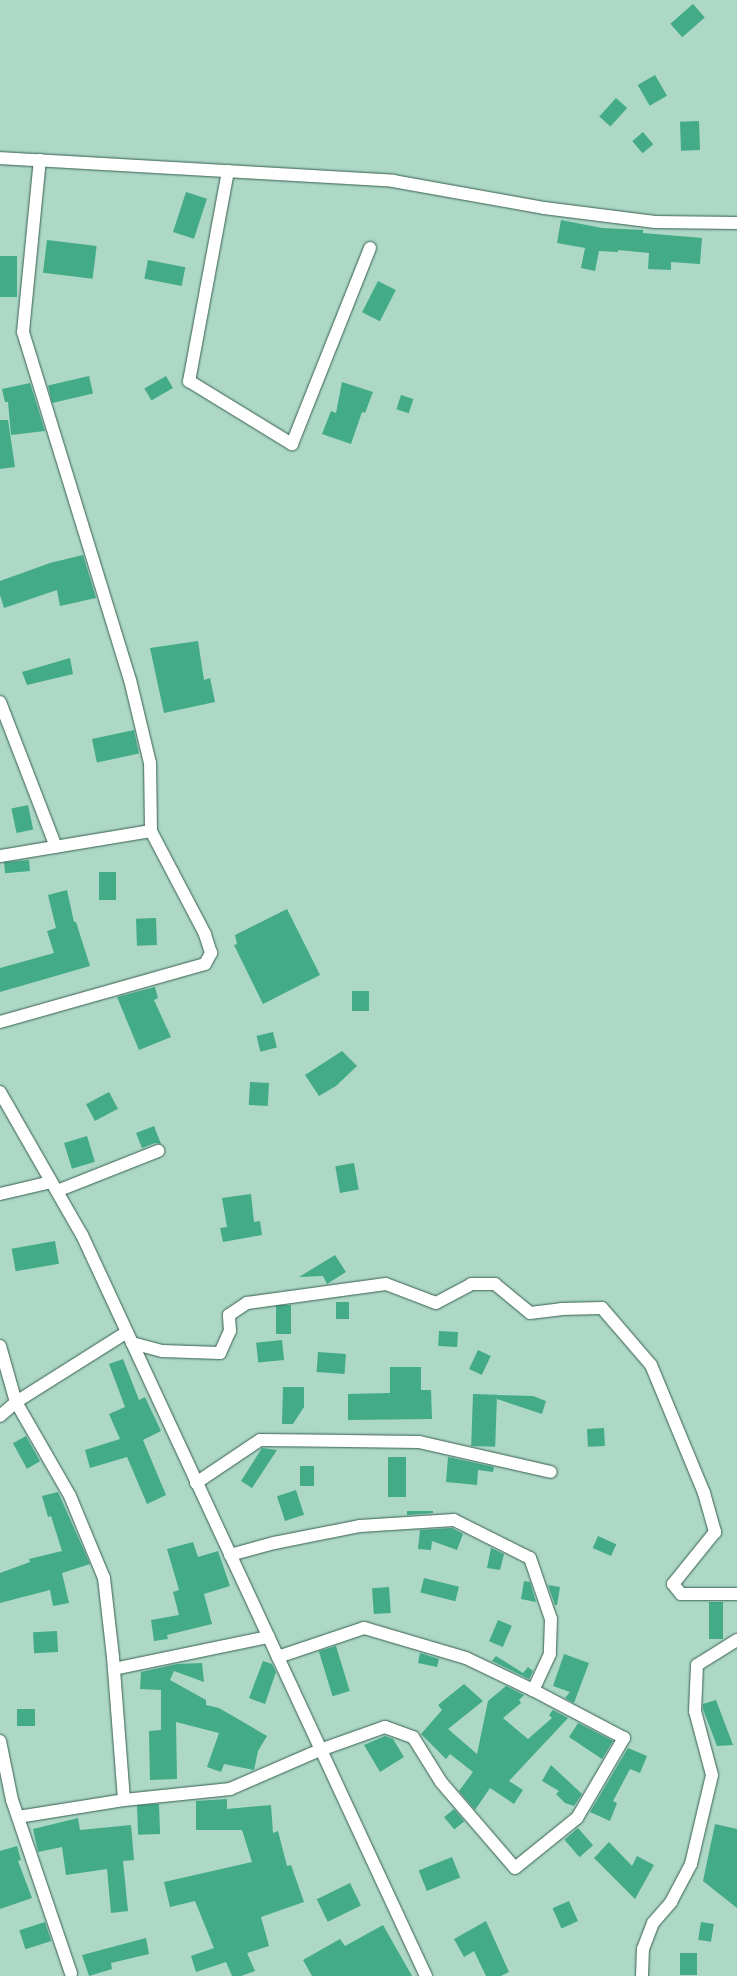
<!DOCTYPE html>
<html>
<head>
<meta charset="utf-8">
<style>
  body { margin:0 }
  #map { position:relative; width:737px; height:1976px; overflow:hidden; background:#add8c6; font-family:"Open Sans",sans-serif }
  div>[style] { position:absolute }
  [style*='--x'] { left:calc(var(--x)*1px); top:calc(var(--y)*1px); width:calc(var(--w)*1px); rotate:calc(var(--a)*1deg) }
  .building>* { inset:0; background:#43ab87; transform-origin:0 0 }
  .roads { filter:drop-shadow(0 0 1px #375f4f) drop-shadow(0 0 1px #375f4f) }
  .street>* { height:12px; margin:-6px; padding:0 6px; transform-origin:6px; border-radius:6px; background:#fff }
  span { translate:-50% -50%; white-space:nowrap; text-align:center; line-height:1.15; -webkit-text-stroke:5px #bae5d2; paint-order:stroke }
</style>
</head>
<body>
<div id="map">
  <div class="building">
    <i style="left:693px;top:4px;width:18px;height:30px;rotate:49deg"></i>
    <i style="left:655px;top:75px;width:24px;height:20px;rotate:60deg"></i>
    <i style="left:616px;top:98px;width:15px;height:25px;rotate:42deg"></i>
    <i style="left:699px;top:121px;width:29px;height:19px;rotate:88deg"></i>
    <i style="left:643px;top:132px;width:16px;height:14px;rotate:50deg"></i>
    <i style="left:186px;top:192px;width:22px;height:42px;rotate:18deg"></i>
    <i style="clip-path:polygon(561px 220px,602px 228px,643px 230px,643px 233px,702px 238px,700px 264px,671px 262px,671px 270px,648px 269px,649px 253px,618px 250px,618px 252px,599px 251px,595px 271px,581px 268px,585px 248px,557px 243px)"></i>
    <i style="left:47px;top:240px;width:50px;height:33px;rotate:7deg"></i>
    <i style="left:0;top:256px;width:17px;height:41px"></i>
    <i style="left:148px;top:260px;width:38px;height:19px;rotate:11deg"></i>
    <i style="left:378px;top:281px;width:20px;height:35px;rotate:27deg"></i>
    <i style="left:89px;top:376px;width:18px;height:42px;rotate:77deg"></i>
    <i style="left:166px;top:376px;width:14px;height:25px;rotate:60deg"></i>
    <i style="clip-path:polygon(342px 382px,373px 392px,365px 413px,362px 412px,351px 444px,322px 434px,331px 411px,336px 413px)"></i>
    <i style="clip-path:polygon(30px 383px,45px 431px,11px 435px,8px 402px,5px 402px,2px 389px)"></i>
    <i style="left:401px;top:395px;width:13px;height:15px;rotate:18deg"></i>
    <i style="clip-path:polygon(0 420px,8px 420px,15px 467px,0 469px)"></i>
    <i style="clip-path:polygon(83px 555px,96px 598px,60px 606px,57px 590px,4px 608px,0 595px,0 581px,50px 563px)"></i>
    <i style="clip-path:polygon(198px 641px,204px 680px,210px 678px,215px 702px,164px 713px,150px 648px)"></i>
    <i style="clip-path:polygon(70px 658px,73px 674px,27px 685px,22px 672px)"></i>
    <i style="left:134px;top:730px;width:24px;height:43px;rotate:78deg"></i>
    <i style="left:28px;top:805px;width:25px;height:17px;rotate:78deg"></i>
    <i style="left:29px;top:860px;width:11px;height:25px;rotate:85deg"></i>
    <i style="left:99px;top:872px;width:17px;height:28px"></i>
    <i style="clip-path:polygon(67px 890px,74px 922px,76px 922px,90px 966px,0 992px,0 968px,54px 953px,47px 931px,56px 928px,48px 895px)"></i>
    <i style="clip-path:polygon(287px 909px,320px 975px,263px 1004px,234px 945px,237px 944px,235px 935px)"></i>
    <i style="left:156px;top:918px;width:27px;height:20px;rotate:88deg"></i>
    <i style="clip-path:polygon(155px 987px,158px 998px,154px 1000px,171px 1037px,139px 1050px,117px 997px)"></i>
    <i style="left:352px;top:991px;width:17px;height:20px"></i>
    <i style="left:273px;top:1032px;width:16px;height:17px;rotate:76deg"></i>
    <i style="clip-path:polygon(342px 1051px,357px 1066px,336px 1086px,319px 1096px,305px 1075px)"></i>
    <i style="left:250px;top:1082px;width:19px;height:23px;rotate:3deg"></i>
    <i style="left:109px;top:1092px;width:19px;height:26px;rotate:62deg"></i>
    <i style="clip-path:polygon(154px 1126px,161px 1144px,155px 1143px,142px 1148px,136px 1133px)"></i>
    <i style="left:87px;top:1136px;width:27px;height:24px;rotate:73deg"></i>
    <i style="left:354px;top:1163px;width:27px;height:19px;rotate:80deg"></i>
    <i style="clip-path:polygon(251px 1194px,254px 1222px,260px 1221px,262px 1235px,223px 1242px,220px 1228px,227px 1227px,222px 1198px)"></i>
    <i style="left:55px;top:1241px;width:23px;height:44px;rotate:80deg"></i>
    <i style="clip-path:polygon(335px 1255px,346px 1272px,327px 1284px,323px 1276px,299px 1277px)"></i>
    <i style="left:336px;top:1302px;width:13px;height:17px"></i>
    <i style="left:291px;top:1305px;width:29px;height:15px;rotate:90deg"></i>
    <i style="left:439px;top:1331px;width:19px;height:15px;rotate:3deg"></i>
    <i style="left:282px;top:1340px;width:20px;height:26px;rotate:84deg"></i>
    <i style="left:478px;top:1350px;width:14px;height:21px;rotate:25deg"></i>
    <i style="left:318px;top:1352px;width:28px;height:20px;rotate:4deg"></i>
    <i style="clip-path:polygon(123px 1359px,139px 1400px,145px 1397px,161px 1431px,143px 1440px,166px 1495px,147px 1504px,127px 1457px,90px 1468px,85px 1450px,120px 1439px,109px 1414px,125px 1407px,109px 1364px)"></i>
    <i style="clip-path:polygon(390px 1367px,421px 1367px,421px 1390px,431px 1390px,432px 1419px,348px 1420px,348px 1394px,390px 1393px)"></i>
    <i style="clip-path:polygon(283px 1387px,304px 1387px,304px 1407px,293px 1424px,282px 1424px)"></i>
    <i style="left:473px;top:1394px;width:24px;height:52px;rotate:2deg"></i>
    <i style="clip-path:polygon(497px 1395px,533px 1396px,546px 1401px,542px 1414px,497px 1399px)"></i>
    <i style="left:604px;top:1428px;width:18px;height:17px;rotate:87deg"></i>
    <i style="left:26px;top:1436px;width:29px;height:15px;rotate:61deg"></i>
    <i style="clip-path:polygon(262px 1448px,277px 1450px,252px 1488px,241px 1481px)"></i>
    <i style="left:388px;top:1457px;width:18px;height:40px"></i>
    <i style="clip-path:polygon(448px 1457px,494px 1467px,493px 1472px,478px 1470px,477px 1485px,446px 1482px)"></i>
    <i style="left:300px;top:1466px;width:14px;height:20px"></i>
    <i style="left:296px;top:1490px;width:26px;height:20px;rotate:72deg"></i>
    <i style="clip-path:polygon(58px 1492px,90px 1564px,62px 1573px,69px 1603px,53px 1606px,50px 1590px,0 1603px,0 1573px,30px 1562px,29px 1559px,62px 1551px,51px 1516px,48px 1517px,42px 1496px)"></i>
    <i style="clip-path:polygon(407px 1511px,433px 1511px,433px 1513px,407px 1515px)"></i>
    <i style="clip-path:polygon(452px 1528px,463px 1534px,457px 1550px,432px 1541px,431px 1550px,418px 1549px,420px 1530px)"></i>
    <i style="left:598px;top:1536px;width:20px;height:13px;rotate:24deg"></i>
    <i style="clip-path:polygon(193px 1542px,198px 1557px,218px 1551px,230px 1586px,204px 1594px,212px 1624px,167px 1635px,168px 1639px,154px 1641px,151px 1620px,179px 1615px,173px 1592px,179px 1590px,167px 1549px)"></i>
    <i style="clip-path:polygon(491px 1548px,504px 1554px,500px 1570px,487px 1568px)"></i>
    <i style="left:424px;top:1578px;width:36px;height:15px;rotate:14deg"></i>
    <i style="clip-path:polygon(524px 1581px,530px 1582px,536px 1602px,521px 1599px)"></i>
    <i style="clip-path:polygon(548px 1585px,560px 1587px,557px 1605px,555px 1605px)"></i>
    <i style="left:389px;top:1587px;width:26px;height:17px;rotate:86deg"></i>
    <i style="left:709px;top:1602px;width:14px;height:37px"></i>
    <i style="left:498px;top:1620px;width:15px;height:23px;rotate:23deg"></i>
    <i style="left:57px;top:1631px;width:21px;height:24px;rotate:87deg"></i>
    <i style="left:336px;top:1646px;width:47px;height:18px;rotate:73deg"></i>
    <i style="clip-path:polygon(420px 1653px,439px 1659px,437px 1667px,418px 1663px)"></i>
    <i style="clip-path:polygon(564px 1654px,589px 1663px,574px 1703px,565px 1698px,570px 1692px,553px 1686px)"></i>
    <i style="clip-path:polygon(496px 1656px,523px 1673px,528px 1667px,533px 1671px,529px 1679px,492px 1661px)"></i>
    <i style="clip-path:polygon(263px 1661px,272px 1664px,276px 1672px,265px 1704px,249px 1698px)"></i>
    <i style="clip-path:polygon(202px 1663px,204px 1682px,174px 1671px,170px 1680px,206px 1700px,206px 1705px,219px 1708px,267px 1736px,258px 1751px,254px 1770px,224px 1764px,221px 1772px,207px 1767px,219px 1733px,176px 1722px,177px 1779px,150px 1780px,149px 1731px,161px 1730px,161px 1690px,140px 1689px,141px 1672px,177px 1664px)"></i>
    <i style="clip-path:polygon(464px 1684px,483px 1701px,448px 1729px,477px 1754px,488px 1701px,506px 1686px,524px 1695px,519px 1700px,521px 1703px,503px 1718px,528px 1739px,552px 1718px,549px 1715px,553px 1710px,568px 1718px,509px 1781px,523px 1790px,514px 1804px,490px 1788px,475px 1810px,459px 1791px,473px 1772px,450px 1754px,446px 1759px,421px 1734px,442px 1710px,438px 1705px)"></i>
    <i style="clip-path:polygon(716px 1700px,733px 1745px,717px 1746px,703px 1709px,703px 1704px)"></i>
    <i style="left:17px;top:1709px;width:18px;height:17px"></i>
    <i style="clip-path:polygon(578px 1723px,613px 1741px,602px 1759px,569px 1737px)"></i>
    <i style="clip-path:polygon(385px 1736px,393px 1739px,404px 1757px,380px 1772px,364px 1745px)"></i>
    <i style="clip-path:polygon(628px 1748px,647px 1756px,640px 1773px,630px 1769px,613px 1801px,617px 1803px,610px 1821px,590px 1812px)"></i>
    <i style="clip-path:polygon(551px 1765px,582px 1794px,574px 1806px,565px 1803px,556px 1794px,559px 1791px,542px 1781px)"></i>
    <i style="clip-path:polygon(227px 1799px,227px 1809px,271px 1805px,273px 1833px,278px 1831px,287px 1866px,291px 1865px,304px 1902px,261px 1917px,269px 1946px,247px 1953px,255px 1971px,241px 1976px,232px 1976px,226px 1962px,196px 1972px,191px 1956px,214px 1948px,195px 1901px,170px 1907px,164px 1882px,252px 1862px,242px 1830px,196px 1830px,196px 1801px)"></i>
    <i style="left:159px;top:1804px;width:30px;height:22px;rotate:88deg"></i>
    <i style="left:454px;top:1809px;width:16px;height:13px;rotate:50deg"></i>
    <i style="clip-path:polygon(78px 1818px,80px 1830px,131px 1825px,134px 1860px,123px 1861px,128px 1911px,111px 1913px,107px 1869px,66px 1875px,62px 1847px,38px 1852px,33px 1829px)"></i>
    <i style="clip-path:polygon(715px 1824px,737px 1829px,737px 1908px,703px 1881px)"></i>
    <i style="left:578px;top:1828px;width:23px;height:18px;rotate:49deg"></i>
    <i style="clip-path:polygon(609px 1842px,632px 1866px,637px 1856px,654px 1865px,635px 1899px,594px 1858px)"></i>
    <i style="clip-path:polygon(17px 1846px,21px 1860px,18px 1861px,32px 1898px,0 1909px,0 1851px)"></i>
    <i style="left:452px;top:1857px;width:22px;height:36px;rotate:68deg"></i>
    <i style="left:350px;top:1883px;width:25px;height:37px;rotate:64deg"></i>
    <i style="left:569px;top:1901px;width:22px;height:18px;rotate:66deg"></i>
    <i style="clip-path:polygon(486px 1921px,509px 1972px,501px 1976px,486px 1976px,474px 1951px,464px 1957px,454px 1939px)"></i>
    <i style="left:45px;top:1922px;width:20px;height:27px;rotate:72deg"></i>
    <i style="left:701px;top:1922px;width:13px;height:18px;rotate:9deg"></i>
    <i style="clip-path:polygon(383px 1925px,412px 1976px,312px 1976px,303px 1960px,340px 1939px,345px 1946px)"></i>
    <i style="clip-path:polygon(146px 1938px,149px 1954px,111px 1963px,112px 1969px,89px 1976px,82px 1955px)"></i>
    <i style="left:680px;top:1953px;width:17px;height:22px"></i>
  </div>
  <div class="roads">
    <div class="street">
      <i style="--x:0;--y:158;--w:394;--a:3.3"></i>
      <i style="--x:393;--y:181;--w:153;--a:10.1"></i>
      <i style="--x:544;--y:208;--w:112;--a:7.2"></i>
      <i style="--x:655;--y:222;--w:82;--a:0.7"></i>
      <i style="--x:228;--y:171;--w:214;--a:100.5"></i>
      <i style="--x:189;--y:381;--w:121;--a:31.5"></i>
      <i style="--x:292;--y:444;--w:211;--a:-68.3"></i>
      <i style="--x:0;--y:702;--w:155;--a:68.9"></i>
      <i style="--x:0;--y:856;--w:153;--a:-9.4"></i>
      <i style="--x:151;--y:831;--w:68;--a:-90.8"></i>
      <i style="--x:150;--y:763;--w:85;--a:-103.5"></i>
      <i style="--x:130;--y:680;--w:364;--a:-107.1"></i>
      <i style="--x:23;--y:332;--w:173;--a:-84.4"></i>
      <i style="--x:0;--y:1022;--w:213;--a:-15.8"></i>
      <i style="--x:205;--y:964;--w:13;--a:-61"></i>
      <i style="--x:211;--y:953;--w:20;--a:-108"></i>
      <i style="--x:205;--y:934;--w:116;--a:-117.7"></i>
      <i style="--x:0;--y:1092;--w:165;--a:60.2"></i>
      <i style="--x:82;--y:1235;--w:817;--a:65.1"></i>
      <i style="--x:57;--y:1191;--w:109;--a:-21.6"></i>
      <i style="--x:0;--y:1194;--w:52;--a:-13.2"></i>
      <i style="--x:132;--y:1343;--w:31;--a:15"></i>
      <i style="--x:162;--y:1351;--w:58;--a:2"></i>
      <i style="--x:220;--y:1353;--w:24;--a:-66"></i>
      <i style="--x:230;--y:1331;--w:16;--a:-94"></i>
      <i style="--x:229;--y:1315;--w:22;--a:-34"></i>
      <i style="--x:247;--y:1303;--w:140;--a:-7.8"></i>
      <i style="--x:386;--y:1284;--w:53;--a:20.8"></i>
      <i style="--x:436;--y:1303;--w:40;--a:-28"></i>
      <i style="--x:471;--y:1284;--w:24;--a:0"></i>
      <i style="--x:495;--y:1284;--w:45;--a:39.6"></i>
      <i style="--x:530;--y:1313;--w:31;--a:-7"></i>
      <i style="--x:561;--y:1309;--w:41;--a:-1.4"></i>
      <i style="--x:602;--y:1308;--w:75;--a:49.3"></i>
      <i style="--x:651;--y:1365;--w:139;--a:67.5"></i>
      <i style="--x:704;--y:1493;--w:41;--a:74.2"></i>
      <i style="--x:715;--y:1532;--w:67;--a:128.9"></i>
      <i style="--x:673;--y:1584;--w:13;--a:51"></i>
      <i style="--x:681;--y:1594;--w:56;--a:0"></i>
      <i style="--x:0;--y:1346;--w:58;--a:74.1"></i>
      <i style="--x:16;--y:1402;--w:108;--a:60.1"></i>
      <i style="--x:70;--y:1496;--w:89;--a:67.5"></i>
      <i style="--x:104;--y:1578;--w:80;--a:83.5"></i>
      <i style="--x:113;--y:1657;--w:143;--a:85.6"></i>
      <i style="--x:0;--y:1416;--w:21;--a:-41"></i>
      <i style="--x:16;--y:1402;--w:131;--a:-32.2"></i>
      <i style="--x:196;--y:1483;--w:77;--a:-33.9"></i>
      <i style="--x:260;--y:1440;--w:159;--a:0.7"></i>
      <i style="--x:419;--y:1442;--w:135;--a:12.8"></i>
      <i style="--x:230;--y:1555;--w:46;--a:-15.3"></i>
      <i style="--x:274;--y:1543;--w:88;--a:-11.2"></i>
      <i style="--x:360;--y:1526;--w:94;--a:-3.7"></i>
      <i style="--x:454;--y:1520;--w:85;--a:26.6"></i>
      <i style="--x:530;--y:1558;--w:65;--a:71"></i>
      <i style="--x:551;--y:1619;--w:35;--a:92"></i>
      <i style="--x:550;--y:1654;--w:40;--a:115"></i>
      <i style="--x:114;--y:1669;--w:158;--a:-11.7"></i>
      <i style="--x:0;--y:1741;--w:60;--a:78.5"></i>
      <i style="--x:12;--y:1800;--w:183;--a:71.2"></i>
      <i style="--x:18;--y:1817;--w:107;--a:-9.1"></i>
      <i style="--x:124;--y:1800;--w:107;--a:-5.9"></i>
      <i style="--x:230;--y:1789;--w:98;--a:-23.4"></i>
      <i style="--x:320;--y:1750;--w:69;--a:-19.5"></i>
      <i style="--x:385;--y:1727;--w:30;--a:20"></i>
      <i style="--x:413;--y:1737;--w:53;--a:58.1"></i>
      <i style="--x:441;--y:1782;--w:113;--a:49.3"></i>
      <i style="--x:515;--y:1868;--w:80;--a:-38.9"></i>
      <i style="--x:577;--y:1818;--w:93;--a:-59.6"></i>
      <i style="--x:624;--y:1738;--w:103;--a:-152.2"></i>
      <i style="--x:533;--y:1690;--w:74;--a:-154.5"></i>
      <i style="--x:466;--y:1658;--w:106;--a:-163.6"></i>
      <i style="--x:364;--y:1628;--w:91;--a:161.4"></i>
      <i style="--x:642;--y:1976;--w:27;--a:-88"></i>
      <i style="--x:643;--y:1949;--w:28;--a:-69"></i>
      <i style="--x:653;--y:1923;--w:28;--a:-49"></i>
      <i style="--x:671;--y:1902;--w:43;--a:-62.2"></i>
      <i style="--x:691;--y:1864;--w:91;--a:-76.7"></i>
      <i style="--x:712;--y:1775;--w:66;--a:-104.9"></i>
      <i style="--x:695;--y:1711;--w:46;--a:-87.5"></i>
      <i style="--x:697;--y:1665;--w:47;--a:-32"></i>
    </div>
  </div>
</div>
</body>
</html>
